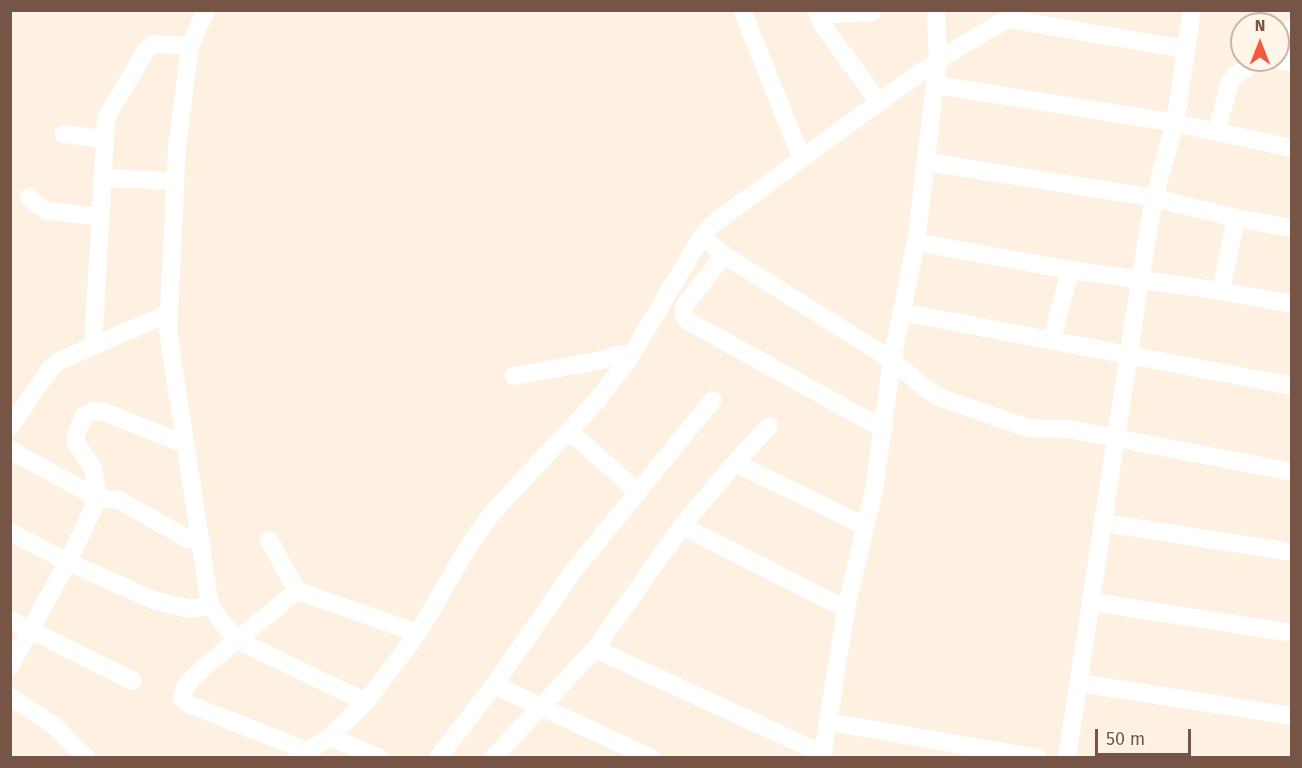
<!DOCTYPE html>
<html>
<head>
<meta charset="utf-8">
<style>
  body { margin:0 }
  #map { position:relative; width:1302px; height:768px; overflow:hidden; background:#fef1e1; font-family:"Fira Sans",sans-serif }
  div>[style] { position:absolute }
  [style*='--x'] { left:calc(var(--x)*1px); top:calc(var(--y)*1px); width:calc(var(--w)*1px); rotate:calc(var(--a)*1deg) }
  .minor>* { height:18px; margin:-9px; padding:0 9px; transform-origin:9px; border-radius:9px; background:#fff }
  span { translate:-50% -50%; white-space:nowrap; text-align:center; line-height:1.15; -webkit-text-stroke:4.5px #fff5e9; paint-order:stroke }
  .frame { position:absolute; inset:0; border:12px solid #775546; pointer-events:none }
  .north { position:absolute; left:1230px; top:12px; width:60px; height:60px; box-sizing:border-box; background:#fff5e9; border:2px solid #c9b5a8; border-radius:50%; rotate:0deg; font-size:16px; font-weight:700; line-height:24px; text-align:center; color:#775546 }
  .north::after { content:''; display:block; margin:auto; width:21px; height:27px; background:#f15b3d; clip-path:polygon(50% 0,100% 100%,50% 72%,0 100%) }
  .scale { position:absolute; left:1095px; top:729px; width:96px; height:27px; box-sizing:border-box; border:3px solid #775546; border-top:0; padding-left:8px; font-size:18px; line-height:21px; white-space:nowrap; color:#775546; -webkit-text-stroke:4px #fff5e9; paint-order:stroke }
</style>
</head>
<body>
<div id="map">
  <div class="minor">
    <div style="--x:206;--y:10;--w:39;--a:114"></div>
    <div style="--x:190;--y:46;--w:103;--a:97.3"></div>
    <div style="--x:177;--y:148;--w:183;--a:92.8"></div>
    <div style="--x:168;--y:331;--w:278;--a:81.3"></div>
    <div style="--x:742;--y:10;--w:158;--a:68.1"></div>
    <div style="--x:817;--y:10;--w:17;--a:69"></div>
    <div style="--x:823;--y:26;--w:94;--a:53.6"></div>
    <div style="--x:818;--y:15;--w:54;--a:-3.2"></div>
    <div style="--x:1008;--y:19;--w:180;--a:9.6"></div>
    <div style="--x:1278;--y:44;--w:21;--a:-47"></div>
    <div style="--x:1275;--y:60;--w:17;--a:10"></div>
    <div style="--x:936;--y:85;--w:242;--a:9"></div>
    <div style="--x:1175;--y:123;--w:120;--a:12.1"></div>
    <div style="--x:1217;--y:130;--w:50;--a:-74.8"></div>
    <div style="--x:1230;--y:82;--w:9;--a:-54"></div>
    <div style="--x:1235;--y:75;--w:30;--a:-30"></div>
    <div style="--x:64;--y:134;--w:40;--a:7.1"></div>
    <div style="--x:927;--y:162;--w:230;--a:9"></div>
    <div style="--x:1154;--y:198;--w:84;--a:13.7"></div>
    <div style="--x:1236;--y:218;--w:57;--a:10.1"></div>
    <div style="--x:102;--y:178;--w:73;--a:2.4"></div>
    <div style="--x:29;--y:197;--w:11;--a:45"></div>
    <div style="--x:37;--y:205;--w:13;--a:29"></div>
    <div style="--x:48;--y:211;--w:53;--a:6.5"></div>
    <div style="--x:702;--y:236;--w:29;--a:41"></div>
    <div style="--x:724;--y:255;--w:198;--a:32"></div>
    <div style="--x:892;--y:360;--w:43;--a:40.3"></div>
    <div style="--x:925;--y:388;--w:19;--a:32"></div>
    <div style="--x:941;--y:398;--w:92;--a:19"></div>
    <div style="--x:1028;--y:428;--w:41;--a:1.4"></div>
    <div style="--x:1069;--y:429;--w:227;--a:10.9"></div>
    <div style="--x:916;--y:242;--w:157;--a:10.3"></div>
    <div style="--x:1070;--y:270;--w:152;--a:7.9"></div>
    <div style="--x:1221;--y:291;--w:72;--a:10.4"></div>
    <div style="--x:724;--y:255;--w:66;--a:127.6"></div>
    <div style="--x:684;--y:307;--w:8;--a:90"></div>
    <div style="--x:684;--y:315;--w:7;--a:56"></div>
    <div style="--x:688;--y:321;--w:224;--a:28.9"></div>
    <div style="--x:1221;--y:291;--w:75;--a:-78.4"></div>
    <div style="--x:901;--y:312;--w:398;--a:10.7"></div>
    <div style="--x:1052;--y:340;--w:72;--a:-75.6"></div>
    <div style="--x:93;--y:346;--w:228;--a:-86.7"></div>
    <div style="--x:106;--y:118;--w:80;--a:-59.3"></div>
    <div style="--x:147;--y:49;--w:9;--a:-36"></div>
    <div style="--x:154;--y:44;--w:36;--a:3"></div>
    <div style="--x:514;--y:376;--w:89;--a:-10.3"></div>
    <div style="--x:602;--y:360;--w:18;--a:-19"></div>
    <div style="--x:619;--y:354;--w:11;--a:15"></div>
    <div style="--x:10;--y:427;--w:70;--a:-55.4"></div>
    <div style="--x:50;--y:369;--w:12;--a:-42"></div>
    <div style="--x:59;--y:361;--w:120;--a:-23.6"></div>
    <div style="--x:569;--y:431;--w:91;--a:41.4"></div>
    <div style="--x:10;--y:450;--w:100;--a:28.6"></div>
    <div style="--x:98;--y:498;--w:21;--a:5"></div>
    <div style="--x:119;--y:500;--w:79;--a:29.5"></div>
    <div style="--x:188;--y:539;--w:14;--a:12"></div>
    <div style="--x:735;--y:463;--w:50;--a:-47.4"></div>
    <div style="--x:1104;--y:523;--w:190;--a:8.8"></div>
    <div style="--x:682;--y:526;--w:184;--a:26.8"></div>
    <div style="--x:10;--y:532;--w:65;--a:27.3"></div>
    <div style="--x:68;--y:562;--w:93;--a:24.1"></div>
    <div style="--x:153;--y:600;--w:36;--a:14"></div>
    <div style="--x:188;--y:609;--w:22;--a:-8"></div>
    <div style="--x:210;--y:606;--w:41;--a:52.9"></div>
    <div style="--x:235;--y:639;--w:145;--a:25.7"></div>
    <div style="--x:269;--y:540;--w:58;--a:61.2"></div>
    <div style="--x:297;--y:591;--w:128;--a:19.1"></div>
    <div style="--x:297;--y:591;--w:120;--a:140.7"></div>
    <div style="--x:204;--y:667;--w:25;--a:135"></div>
    <div style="--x:186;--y:685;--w:14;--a:107"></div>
    <div style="--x:182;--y:698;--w:8;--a:45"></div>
    <div style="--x:188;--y:704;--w:131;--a:21.5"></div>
    <div style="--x:1092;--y:602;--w:202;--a:8.8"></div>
    <div style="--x:10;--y:620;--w:137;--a:26.4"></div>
    <div style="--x:595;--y:649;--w:251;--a:24.7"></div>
    <div style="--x:10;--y:666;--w:119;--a:-60.9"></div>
    <div style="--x:68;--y:562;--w:71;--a:-64.9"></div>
    <div style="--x:98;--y:498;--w:30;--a:-99"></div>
    <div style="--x:93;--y:468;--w:30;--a:-124"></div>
    <div style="--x:76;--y:443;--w:8;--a:-90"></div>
    <div style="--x:76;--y:435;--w:21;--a:-67"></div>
    <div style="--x:84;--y:416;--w:10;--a:-29"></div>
    <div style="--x:93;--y:411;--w:11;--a:5"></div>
    <div style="--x:104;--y:412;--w:86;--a:21.8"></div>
    <div style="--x:1079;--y:683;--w:216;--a:8.8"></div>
    <div style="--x:494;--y:685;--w:173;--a:24.9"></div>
    <div style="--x:10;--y:697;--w:54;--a:32.8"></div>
    <div style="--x:55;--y:726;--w:45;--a:45.9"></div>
    <div style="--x:829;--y:722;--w:212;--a:9.8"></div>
    <div style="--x:330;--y:737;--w:54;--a:22.8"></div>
    <div style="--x:297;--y:758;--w:39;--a:-32"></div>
    <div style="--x:330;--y:737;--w:50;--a:-44.2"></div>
    <div style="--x:366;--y:702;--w:86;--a:-53"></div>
    <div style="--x:418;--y:633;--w:99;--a:-59.8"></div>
    <div style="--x:468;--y:547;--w:42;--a:-54.8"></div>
    <div style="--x:492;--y:513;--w:149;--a:-46.9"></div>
    <div style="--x:594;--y:404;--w:59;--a:-52.5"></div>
    <div style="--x:630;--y:357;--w:141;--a:-59.2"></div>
    <div style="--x:702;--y:236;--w:16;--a:-47"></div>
    <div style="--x:713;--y:224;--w:206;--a:-36.3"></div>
    <div style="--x:879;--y:102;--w:72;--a:-35.4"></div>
    <div style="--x:938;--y:60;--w:98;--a:-30.8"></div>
    <div style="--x:438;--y:758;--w:92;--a:-52.5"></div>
    <div style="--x:494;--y:685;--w:141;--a:-55.1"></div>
    <div style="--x:575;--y:569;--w:218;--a:-50.8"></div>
    <div style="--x:493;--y:758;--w:149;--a:-46.9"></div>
    <div style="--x:595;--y:649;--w:151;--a:-54.7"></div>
    <div style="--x:682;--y:526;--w:82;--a:-49.9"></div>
    <div style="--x:735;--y:463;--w:144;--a:25.9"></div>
    <div style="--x:822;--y:758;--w:151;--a:-80.8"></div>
    <div style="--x:846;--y:609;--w:122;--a:-76.8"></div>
    <div style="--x:874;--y:490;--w:131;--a:-82.1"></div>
    <div style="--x:892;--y:360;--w:120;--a:-78.5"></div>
    <div style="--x:916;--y:242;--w:183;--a:-83.1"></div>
    <div style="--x:938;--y:60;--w:50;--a:-92.3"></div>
    <div style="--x:1067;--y:758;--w:484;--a:-81.3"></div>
    <div style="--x:1140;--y:280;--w:83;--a:-80.3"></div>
    <div style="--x:1154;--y:198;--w:78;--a:-74.4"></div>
    <div style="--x:1175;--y:123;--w:114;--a:-81.4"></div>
  </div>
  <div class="frame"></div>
  <div class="north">N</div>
  <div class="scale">50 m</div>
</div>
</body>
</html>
